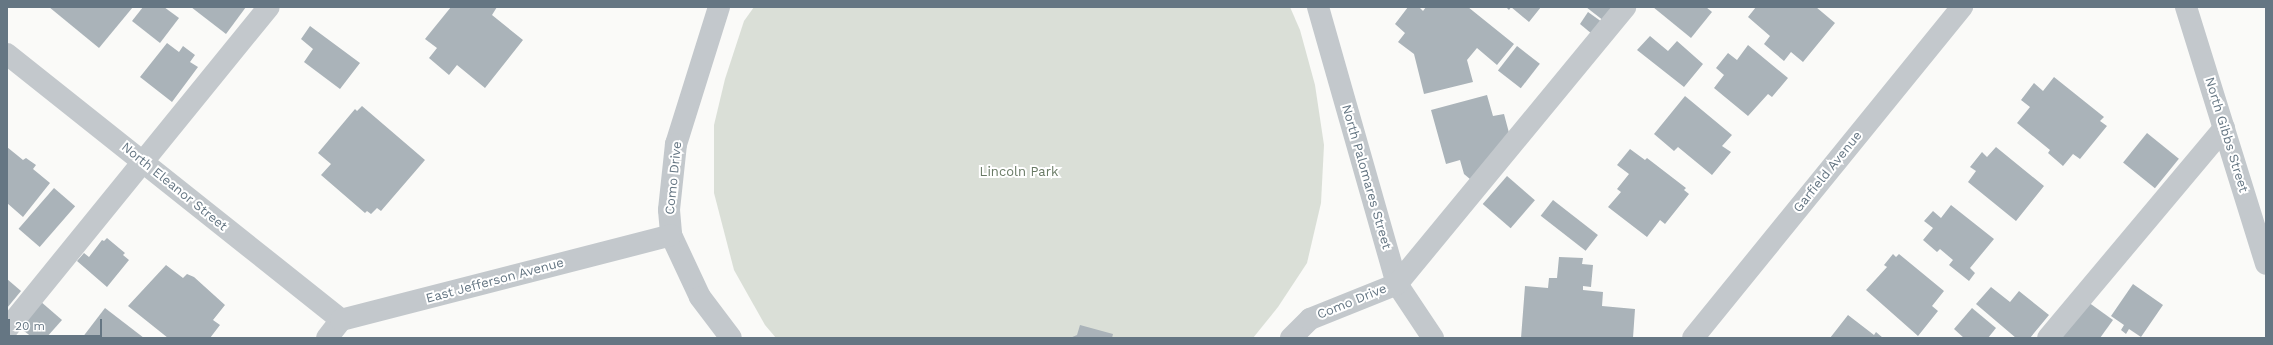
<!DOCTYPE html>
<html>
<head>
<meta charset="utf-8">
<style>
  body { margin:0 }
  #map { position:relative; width:2273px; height:345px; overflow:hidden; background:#fafaf8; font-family:"Work Sans",sans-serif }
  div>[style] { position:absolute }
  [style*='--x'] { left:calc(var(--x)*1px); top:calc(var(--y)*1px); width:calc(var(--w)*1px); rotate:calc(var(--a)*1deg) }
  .green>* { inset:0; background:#dadfd7 }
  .building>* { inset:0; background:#aab3b9; transform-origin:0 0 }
  .minor>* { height:22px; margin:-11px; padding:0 11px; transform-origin:11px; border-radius:11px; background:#c3c8cc }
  span { translate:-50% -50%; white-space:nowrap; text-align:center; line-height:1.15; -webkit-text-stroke:4px #fff; paint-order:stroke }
  .street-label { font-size:13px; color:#657683 }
  .park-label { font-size:13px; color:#687a64 }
  .frame { position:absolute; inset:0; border:8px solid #657683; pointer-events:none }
  .scale { position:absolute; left:8px; top:319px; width:94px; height:18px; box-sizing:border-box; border:2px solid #657683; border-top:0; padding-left:5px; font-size:12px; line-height:14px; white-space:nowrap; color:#657683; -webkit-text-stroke:3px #fff; paint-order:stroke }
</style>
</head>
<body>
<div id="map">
  <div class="green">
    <div style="clip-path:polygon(754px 7px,1290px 7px,1300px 30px,1315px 85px,1324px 145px,1321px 203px,1307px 263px,1278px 307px,1253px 338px,776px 338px,765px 325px,734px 270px,714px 193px,714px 125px,725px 79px,744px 21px)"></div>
  </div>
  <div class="building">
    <div style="clip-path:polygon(49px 7px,133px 7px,99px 48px)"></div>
    <div style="clip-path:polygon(143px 7px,164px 7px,179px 18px,160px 43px,132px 21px)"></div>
    <div style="clip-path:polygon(191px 7px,246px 7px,226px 34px)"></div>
    <div style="clip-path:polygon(451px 7px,497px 7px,492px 15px,523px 40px,485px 88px,457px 65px,449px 75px,429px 58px,437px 48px,425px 39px)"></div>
    <div style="clip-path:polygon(1408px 7px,1419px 7px,1423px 11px,1426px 7px,1468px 7px,1514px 44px,1497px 65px,1477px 48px,1467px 60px,1473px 82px,1424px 94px,1414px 54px,1398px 42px,1405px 33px,1395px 24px)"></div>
    <div style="clip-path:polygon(1506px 7px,1541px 7px,1529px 22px,1511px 7px,1509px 10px)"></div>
    <div style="clip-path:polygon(1586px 7px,1615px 7px,1604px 21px)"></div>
    <div style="clip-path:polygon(1653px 7px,1706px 7px,1712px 12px,1691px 38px)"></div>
    <div style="clip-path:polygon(1756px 7px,1816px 7px,1835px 23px,1803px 62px,1791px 52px,1784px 61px,1764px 44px,1770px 36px,1748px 17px)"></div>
    <div style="clip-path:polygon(1588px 12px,1602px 22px,1592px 34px,1580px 24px)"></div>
    <div style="clip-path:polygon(310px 26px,360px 63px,340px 89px,304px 62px,313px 49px,301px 39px)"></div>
    <div style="clip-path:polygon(1650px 36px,1668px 51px,1677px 41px,1703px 64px,1684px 87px,1637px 50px)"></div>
    <div style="clip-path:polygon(167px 43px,179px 52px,183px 46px,195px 55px,190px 62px,198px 67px,172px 102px,140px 77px)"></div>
    <div style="clip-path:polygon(1748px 45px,1788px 78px,1772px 97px,1768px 94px,1748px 116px,1714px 88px,1724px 75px,1716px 68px,1728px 53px,1737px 60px)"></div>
    <div style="left:1517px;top:46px;width:29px;height:31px;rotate:38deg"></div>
    <div style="clip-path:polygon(2054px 77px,2104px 117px,2100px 121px,2107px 126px,2080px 159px,2073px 154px,2063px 166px,2048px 153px,2050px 150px,2017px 123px,2030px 107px,2021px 100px,2034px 83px,2043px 91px)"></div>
    <div style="clip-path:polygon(1487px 95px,1493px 116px,1504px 114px,1512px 144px,1477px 185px,1464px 174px,1460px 160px,1446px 164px,1431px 110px)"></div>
    <div style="clip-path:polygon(1685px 96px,1732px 135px,1722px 146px,1731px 152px,1712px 175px,1678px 147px,1674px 151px,1654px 134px)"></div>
    <div style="clip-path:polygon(362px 106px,425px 160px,381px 211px,377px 208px,371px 214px,367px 211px,365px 213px,321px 175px,331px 164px,318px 153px,355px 109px,357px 111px)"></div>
    <div style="left:2147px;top:133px;width:41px;height:38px;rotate:39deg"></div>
    <div style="clip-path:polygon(7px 147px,23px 160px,26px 158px,36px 165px,33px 169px,50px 183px,23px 217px,7px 203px)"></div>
    <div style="clip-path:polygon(1996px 147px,2044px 186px,2016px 221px,1968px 182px,1976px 171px,1970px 167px,1982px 152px,1987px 157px)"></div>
    <div style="clip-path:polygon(1630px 149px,1645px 160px,1647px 158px,1686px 188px,1684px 190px,1689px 194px,1665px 224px,1660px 220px,1647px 237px,1608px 207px,1621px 192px,1617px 189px,1629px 174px,1617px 165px)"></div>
    <div style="left:1507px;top:176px;width:37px;height:37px;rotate:41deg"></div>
    <div style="left:54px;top:188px;width:28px;height:54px;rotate:41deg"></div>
    <div style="left:1553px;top:200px;width:57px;height:20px;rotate:38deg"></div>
    <div style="clip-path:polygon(1951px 205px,1994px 239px,1970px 268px,1975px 273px,1969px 281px,1949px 265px,1953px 260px,1940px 249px,1937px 252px,1923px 240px,1933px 228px,1924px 221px,1933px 211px,1941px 218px)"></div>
    <div style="clip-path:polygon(107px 238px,125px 253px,123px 255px,129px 260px,107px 287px,77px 261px,84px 253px,89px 257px,102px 240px,104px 241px)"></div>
    <div style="clip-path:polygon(1893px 254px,1896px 257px,1899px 254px,1944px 291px,1932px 306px,1938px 311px,1918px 336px,1866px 290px,1887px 267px,1884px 265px)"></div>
    <div style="clip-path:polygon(1559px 257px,1583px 258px,1582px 264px,1593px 265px,1591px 287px,1583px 286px,1583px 290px,1603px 292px,1602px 306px,1635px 309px,1633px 338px,1521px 338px,1525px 286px,1548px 288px,1549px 278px,1557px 278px)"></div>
    <div style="clip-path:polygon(166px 265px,183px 278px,187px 274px,194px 277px,225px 305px,213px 320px,220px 325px,210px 338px,168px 338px,128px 306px)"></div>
    <div style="clip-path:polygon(7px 279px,21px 291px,7px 308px)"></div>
    <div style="clip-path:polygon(2133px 284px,2163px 305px,2141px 337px,2129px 329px,2126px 334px,2121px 330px,2124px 325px,2111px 316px)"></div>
    <div style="clip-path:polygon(1991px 287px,2010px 302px,2019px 291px,2049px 315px,2030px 338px,2016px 338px,1976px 304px)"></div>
    <div style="clip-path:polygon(40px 301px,62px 320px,46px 338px,33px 338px,19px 327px)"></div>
    <div style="clip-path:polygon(2088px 302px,2113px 320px,2100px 338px,2061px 338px)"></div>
    <div style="clip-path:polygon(105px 308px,144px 338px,82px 338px)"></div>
    <div style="clip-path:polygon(1972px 308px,1996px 328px,1988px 338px,1964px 338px,1954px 329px)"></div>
    <div style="clip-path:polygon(1848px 315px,1874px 335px,1876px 332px,1883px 338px,1830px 338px)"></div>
    <div style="clip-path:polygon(1080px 325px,1113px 334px,1112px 338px,1070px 338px,1077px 335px)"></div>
  </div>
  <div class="minor">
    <div style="--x:719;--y:7;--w:144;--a:107.4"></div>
    <div style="--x:676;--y:144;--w:66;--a:96.1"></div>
    <div style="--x:669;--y:210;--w:25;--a:85"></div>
    <div style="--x:671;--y:235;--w:68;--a:64.9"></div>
    <div style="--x:700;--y:297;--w:51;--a:52.9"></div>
    <div style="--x:1318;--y:7;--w:288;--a:74.1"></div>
    <div style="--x:1397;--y:284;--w:65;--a:56.3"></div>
    <div style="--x:2186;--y:7;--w:269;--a:72.7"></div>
    <div style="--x:7;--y:54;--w:427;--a:38.5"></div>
    <div style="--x:7;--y:329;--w:415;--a:-50.9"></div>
    <div style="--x:327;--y:338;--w:23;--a:-52"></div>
    <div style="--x:341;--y:320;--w:341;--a:-14.4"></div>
    <div style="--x:1291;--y:338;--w:27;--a:-45"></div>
    <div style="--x:1310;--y:319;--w:94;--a:-21.9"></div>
    <div style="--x:1397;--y:284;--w:359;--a:-50.5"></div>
    <div style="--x:1693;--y:338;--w:427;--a:-50.9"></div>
    <div style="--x:2048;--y:338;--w:274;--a:-50"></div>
  </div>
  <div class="street-label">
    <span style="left:2226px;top:135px;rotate:73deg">North Gibbs Street</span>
    <span style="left:1828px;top:172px;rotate:-51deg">Garfield Avenue</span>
    <span style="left:1366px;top:177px;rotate:74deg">North Palomares Street</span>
    <span style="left:674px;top:178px;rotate:-84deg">Como Drive</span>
    <span style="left:174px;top:187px;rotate:39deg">North Eleanor Street</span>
    <span style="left:495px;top:281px;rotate:-15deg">East Jefferson Avenue</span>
    <span style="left:1352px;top:302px;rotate:-22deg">Como Drive</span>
  </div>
  <div class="park-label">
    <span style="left:1019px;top:172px">Lincoln Park</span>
  </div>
  <div class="frame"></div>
  <div class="scale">20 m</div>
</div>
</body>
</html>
